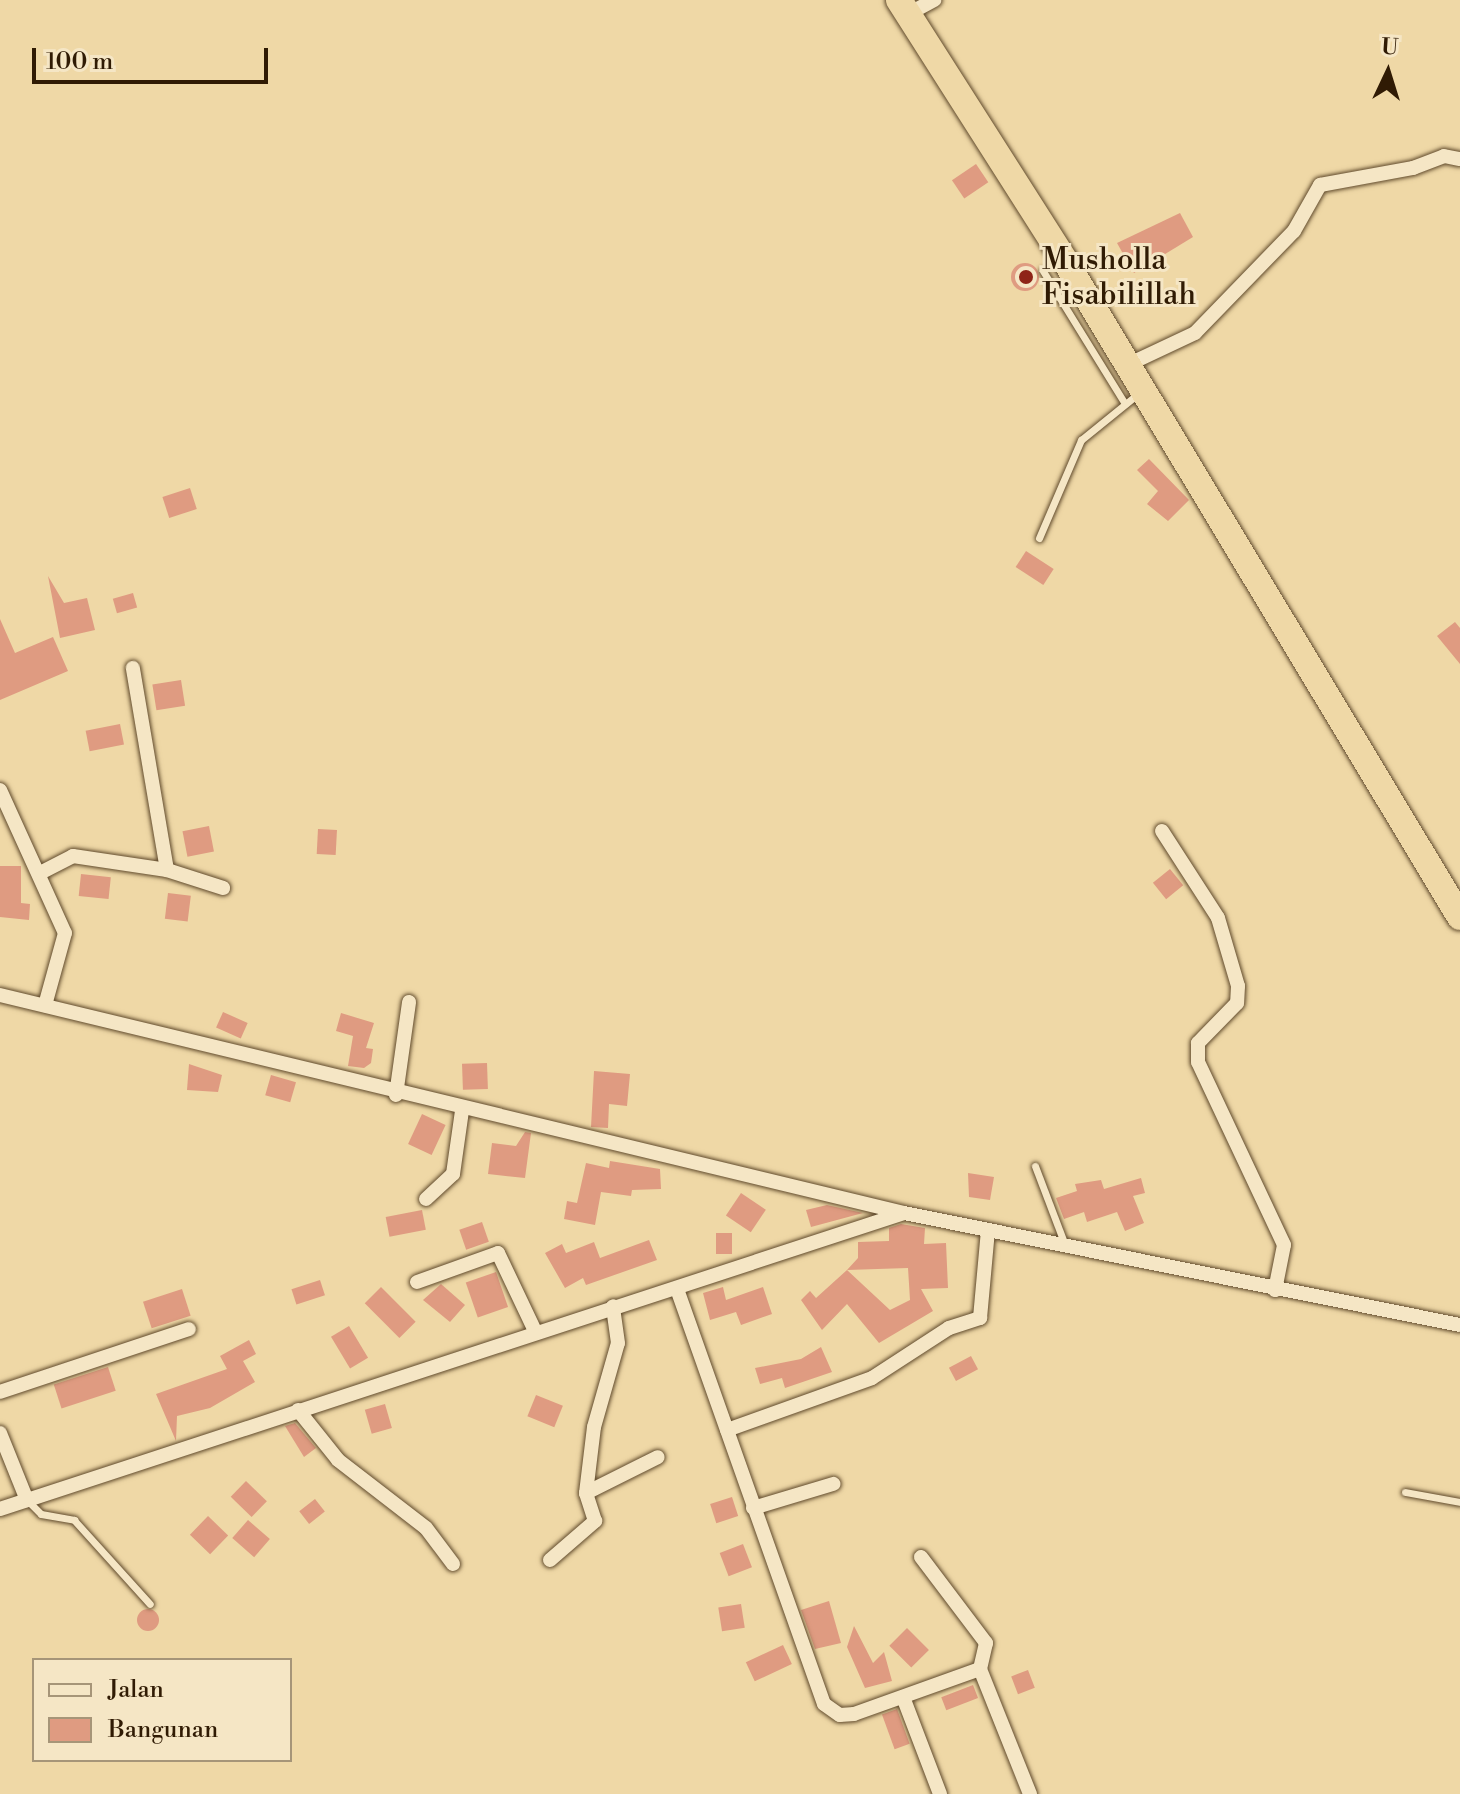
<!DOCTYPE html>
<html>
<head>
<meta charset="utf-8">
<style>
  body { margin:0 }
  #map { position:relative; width:1460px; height:1794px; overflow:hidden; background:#efd8a6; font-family:"Libre Bodoni",serif }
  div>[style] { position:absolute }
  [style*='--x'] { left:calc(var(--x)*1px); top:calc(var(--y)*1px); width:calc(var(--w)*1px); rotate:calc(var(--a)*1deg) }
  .building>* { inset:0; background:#df9b81; transform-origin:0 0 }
  .round { border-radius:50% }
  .roads { filter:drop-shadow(0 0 2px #604a2c) drop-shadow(0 0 2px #604a2c) }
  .lane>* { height:7px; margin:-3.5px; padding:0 3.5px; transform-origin:3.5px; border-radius:3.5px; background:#f5e6c5 }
  .street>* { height:14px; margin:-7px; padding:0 7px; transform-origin:7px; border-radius:7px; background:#f5e6c5 }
  .highway>* { height:26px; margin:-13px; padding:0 13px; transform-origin:13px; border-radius:13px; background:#efd8a6 }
  .dots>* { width:22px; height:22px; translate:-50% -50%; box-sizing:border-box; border:4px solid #f5e6c5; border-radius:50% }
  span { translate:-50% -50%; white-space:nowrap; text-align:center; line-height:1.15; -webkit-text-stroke:6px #f5e6c5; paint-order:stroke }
  .poi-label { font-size:30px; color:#301b04 }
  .left { translate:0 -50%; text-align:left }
  .legend { position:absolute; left:32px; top:1658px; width:260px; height:104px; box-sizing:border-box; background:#f5e6c5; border:2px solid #a69578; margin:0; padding:10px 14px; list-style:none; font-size:24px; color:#301b04 }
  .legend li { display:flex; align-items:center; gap:16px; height:40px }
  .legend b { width:40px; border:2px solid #a69578 }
  .north { position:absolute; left:1348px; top:32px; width:80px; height:80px; -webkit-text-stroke:6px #f5e6c5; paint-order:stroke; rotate:4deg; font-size:22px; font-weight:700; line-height:32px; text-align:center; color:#301b04 }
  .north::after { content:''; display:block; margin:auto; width:28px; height:36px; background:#301b04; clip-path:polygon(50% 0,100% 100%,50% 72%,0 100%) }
  .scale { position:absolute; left:32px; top:48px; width:236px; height:36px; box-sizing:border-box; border:4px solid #301b04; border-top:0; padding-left:10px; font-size:24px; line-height:28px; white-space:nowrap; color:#301b04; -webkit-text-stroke:6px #f5e6c5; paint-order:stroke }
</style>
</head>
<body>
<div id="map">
  <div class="building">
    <div style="left:976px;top:164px;width:22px;height:29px;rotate:56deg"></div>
    <div style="clip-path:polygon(1180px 213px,1193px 237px,1134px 273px,1117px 243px)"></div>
    <div class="round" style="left:1011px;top:263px;width:28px;height:28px"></div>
    <div style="clip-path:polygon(1149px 459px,1189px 500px,1168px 521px,1147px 504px,1158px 491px,1137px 470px)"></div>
    <div style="left:190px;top:488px;width:22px;height:29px;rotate:72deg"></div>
    <div style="left:1026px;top:551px;width:33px;height:19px;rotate:33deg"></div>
    <div style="clip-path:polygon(48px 576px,64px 603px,87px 598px,95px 630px,60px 638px)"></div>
    <div style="left:133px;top:593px;width:15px;height:21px;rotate:74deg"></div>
    <div style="clip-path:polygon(0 619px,15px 653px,53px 637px,68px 671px,0 700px)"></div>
    <div style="clip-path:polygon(1455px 622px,1460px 628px,1460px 664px,1437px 636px)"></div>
    <div style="left:181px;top:680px;width:26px;height:29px;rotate:81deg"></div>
    <div style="left:120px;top:724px;width:21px;height:35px;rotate:79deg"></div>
    <div style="left:209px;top:826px;width:26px;height:27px;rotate:79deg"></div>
    <div style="left:318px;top:829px;width:19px;height:25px;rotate:3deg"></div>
    <div style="clip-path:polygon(0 866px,21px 866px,21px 903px,30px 904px,29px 920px,0 917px)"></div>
    <div style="left:1170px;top:869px;width:21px;height:22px;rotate:51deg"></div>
    <div style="left:81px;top:874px;width:30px;height:22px;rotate:6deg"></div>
    <div style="left:168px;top:893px;width:23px;height:26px;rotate:7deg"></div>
    <div style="left:223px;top:1012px;width:27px;height:17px;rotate:24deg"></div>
    <div style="clip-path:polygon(341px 1013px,374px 1023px,366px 1048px,373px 1049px,371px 1063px,364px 1068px,348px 1066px,353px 1036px,336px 1031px)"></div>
    <div style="left:487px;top:1063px;width:26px;height:25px;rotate:88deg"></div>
    <div style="clip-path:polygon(189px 1064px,222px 1075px,218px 1092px,187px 1090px)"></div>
    <div style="clip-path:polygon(594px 1071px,630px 1074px,627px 1106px,609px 1104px,608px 1128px,591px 1127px)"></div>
    <div style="left:271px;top:1075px;width:26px;height:21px;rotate:16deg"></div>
    <div style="left:422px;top:1114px;width:26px;height:33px;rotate:25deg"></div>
    <div style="clip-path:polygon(525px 1132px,531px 1133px,525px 1178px,488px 1174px,492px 1143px,516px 1146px)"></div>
    <div style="clip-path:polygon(610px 1161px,660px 1169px,661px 1189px,632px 1190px,631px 1196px,601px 1192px,595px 1225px,564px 1219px,567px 1201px,577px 1203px,586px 1163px,609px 1168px)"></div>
    <div style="clip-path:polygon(968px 1173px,994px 1177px,990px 1200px,969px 1197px)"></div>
    <div style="clip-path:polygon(1141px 1178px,1145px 1193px,1133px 1196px,1144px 1223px,1125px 1231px,1117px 1212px,1087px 1222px,1084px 1212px,1064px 1219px,1056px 1198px,1077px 1191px,1075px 1184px,1101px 1180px,1104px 1189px)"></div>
    <div style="left:741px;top:1193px;width:30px;height:27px;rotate:34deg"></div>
    <div style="clip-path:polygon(827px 1205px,863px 1213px,811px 1227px,806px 1210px)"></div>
    <div style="left:422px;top:1210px;width:20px;height:37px;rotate:79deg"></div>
    <div style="left:482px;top:1222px;width:21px;height:24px;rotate:71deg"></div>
    <div style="clip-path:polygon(901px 1224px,925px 1228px,924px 1244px,946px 1243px,948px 1288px,921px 1289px,933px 1311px,879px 1343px,847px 1304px,822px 1330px,801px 1300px,810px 1291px,816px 1298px,847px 1270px,890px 1310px,910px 1300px,908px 1268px,847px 1270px,858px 1258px,858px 1242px,889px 1241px,889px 1228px)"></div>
    <div style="left:716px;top:1233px;width:16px;height:21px"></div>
    <div style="clip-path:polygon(649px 1240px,657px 1260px,586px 1285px,583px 1278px,565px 1288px,545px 1253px,562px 1244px,566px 1253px,594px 1242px,600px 1258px)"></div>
    <div style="left:496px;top:1272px;width:37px;height:32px;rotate:71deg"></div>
    <div style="left:320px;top:1280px;width:16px;height:30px;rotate:72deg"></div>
    <div style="clip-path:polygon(441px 1284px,465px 1305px,450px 1322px,423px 1300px)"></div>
    <div style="left:381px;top:1287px;width:49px;height:23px;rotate:45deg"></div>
    <div style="clip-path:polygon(723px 1287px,726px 1300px,763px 1287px,772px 1314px,741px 1325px,736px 1312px,710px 1320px,703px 1293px)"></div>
    <div style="left:182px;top:1289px;width:28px;height:41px;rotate:72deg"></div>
    <div style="left:349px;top:1326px;width:37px;height:21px;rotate:59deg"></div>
    <div style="clip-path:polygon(249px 1340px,256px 1354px,243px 1361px,255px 1382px,210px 1408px,177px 1416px,176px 1441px,156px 1394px,227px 1369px,220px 1356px)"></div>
    <div style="clip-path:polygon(821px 1347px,832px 1372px,785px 1388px,782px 1378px,760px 1384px,755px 1368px,801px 1359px)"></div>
    <div style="left:971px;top:1356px;width:15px;height:25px;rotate:62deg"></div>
    <div style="left:108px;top:1367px;width:25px;height:57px;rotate:72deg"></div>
    <div style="left:536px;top:1395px;width:29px;height:23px;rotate:22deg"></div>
    <div style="left:385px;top:1404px;width:25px;height:21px;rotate:74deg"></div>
    <div style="clip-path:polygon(295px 1423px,316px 1448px,304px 1457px,285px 1426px)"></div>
    <div style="left:246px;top:1481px;width:29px;height:22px;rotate:44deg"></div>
    <div style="left:732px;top:1497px;width:20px;height:23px;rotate:72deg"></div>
    <div style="left:315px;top:1499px;width:16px;height:20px;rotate:52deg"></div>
    <div style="left:208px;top:1516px;width:28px;height:26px;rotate:44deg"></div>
    <div style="left:248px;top:1520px;width:29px;height:24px;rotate:41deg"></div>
    <div style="left:743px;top:1544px;width:25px;height:25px;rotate:69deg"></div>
    <div style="clip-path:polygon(829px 1601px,841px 1643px,815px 1649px,801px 1610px)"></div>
    <div style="left:741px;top:1604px;width:24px;height:23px;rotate:81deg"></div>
    <div class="round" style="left:137px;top:1609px;width:22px;height:22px"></div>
    <div style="clip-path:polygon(854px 1626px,873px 1663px,884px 1652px,892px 1681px,865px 1688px,847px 1647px)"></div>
    <div style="left:907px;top:1628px;width:31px;height:25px;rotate:45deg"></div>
    <div style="left:783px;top:1645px;width:21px;height:41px;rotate:65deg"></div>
    <div style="left:1028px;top:1670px;width:19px;height:18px;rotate:69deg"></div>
    <div style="left:973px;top:1685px;width:14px;height:34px;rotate:69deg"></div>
    <div style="left:897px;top:1709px;width:37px;height:16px;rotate:70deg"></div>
  </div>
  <div class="roads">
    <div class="lane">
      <div style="--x:1043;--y:271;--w:156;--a:58.3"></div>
      <div style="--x:1039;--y:538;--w:107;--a:-66.8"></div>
      <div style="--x:1081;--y:440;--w:75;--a:-39"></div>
      <div style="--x:1035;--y:1166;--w:85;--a:69.2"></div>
      <div style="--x:1405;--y:1492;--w:56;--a:10.3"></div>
      <div style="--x:28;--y:1501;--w:18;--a:45"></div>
      <div style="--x:41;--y:1514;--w:34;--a:10"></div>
      <div style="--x:74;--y:1520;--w:113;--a:47.9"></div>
    </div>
    <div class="street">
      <div style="--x:908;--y:14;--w:30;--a:-28"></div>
      <div style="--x:1125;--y:366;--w:77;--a:-25.2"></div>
      <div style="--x:1195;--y:333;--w:142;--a:-45.9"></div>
      <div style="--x:1294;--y:231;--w:53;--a:-60.5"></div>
      <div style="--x:1320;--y:185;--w:95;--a:-10.4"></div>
      <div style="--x:1413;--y:168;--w:33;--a:-21"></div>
      <div style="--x:1444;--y:156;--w:16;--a:11"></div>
      <div style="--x:0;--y:790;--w:157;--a:65.6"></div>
      <div style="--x:65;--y:933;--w:75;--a:105.5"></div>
      <div style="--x:1162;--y:831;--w:103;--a:57.2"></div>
      <div style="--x:1218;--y:918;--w:71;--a:73.6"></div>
      <div style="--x:1238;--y:986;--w:17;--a:93"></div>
      <div style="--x:1237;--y:1003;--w:56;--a:134.3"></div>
      <div style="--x:1198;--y:1043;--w:19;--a:90"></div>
      <div style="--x:1198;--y:1062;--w:202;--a:64.8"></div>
      <div style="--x:1284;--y:1245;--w:46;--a:101.3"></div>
      <div style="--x:167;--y:870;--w:59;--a:17.8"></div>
      <div style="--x:42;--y:872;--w:35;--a:-27"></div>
      <div style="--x:73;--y:856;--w:95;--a:8.5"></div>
      <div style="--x:167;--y:870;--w:205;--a:-99.6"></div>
      <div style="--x:0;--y:995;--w:930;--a:13.56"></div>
      <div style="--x:904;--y:1213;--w:567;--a:11.39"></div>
      <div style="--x:396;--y:1095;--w:94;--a:-82"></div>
      <div style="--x:426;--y:1199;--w:37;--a:-43"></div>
      <div style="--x:453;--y:1174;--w:64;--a:-81.9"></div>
      <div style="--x:417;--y:1282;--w:86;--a:-19.7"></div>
      <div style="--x:498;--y:1253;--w:86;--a:64.6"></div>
      <div style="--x:677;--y:1289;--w:440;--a:70.5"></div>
      <div style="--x:824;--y:1704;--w:19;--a:35"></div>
      <div style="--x:840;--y:1715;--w:14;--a:-4"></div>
      <div style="--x:854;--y:1714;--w:134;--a:-19.7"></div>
      <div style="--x:980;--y:1669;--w:135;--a:68.2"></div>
      <div style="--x:0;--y:1392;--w:199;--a:-18.4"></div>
      <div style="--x:298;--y:1410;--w:64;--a:51.3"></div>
      <div style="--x:338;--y:1460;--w:111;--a:37.7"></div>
      <div style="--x:426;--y:1528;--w:45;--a:53.1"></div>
      <div style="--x:727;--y:1430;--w:154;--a:-19.7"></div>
      <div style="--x:872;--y:1378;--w:92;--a:-33"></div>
      <div style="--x:949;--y:1328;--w:33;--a:-18"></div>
      <div style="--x:980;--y:1318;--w:88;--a:-84.8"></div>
      <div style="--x:0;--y:1433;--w:72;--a:68.1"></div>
      <div style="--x:586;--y:1493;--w:80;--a:-26.6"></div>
      <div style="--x:753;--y:1508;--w:84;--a:-16.7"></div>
      <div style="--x:0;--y:1509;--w:951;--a:-18.13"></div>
      <div style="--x:921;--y:1557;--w:108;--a:52.9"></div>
      <div style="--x:986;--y:1643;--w:27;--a:103"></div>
      <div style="--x:550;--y:1560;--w:60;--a:-40.9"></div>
      <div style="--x:595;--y:1521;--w:29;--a:-108"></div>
      <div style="--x:586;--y:1493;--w:66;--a:-83.1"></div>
      <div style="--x:594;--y:1427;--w:87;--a:-74.1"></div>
      <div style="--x:618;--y:1343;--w:37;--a:-98"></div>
      <div style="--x:903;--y:1697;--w:104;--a:69.1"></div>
    </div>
    <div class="highway">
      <div style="--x:899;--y:0;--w:313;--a:57.5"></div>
      <div style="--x:1067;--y:264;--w:762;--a:58.96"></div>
    </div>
  </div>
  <div class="dots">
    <div style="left:1026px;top:277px;background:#8f2418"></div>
  </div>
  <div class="poi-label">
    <span class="left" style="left:1042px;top:277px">Musholla<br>Fisabilillah</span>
  </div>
  <ul class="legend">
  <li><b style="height:10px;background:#f5e6c5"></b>Jalan</li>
  <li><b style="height:22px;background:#df9b81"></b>Bangunan</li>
  </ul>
  <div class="north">U</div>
  <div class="scale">100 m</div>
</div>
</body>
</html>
